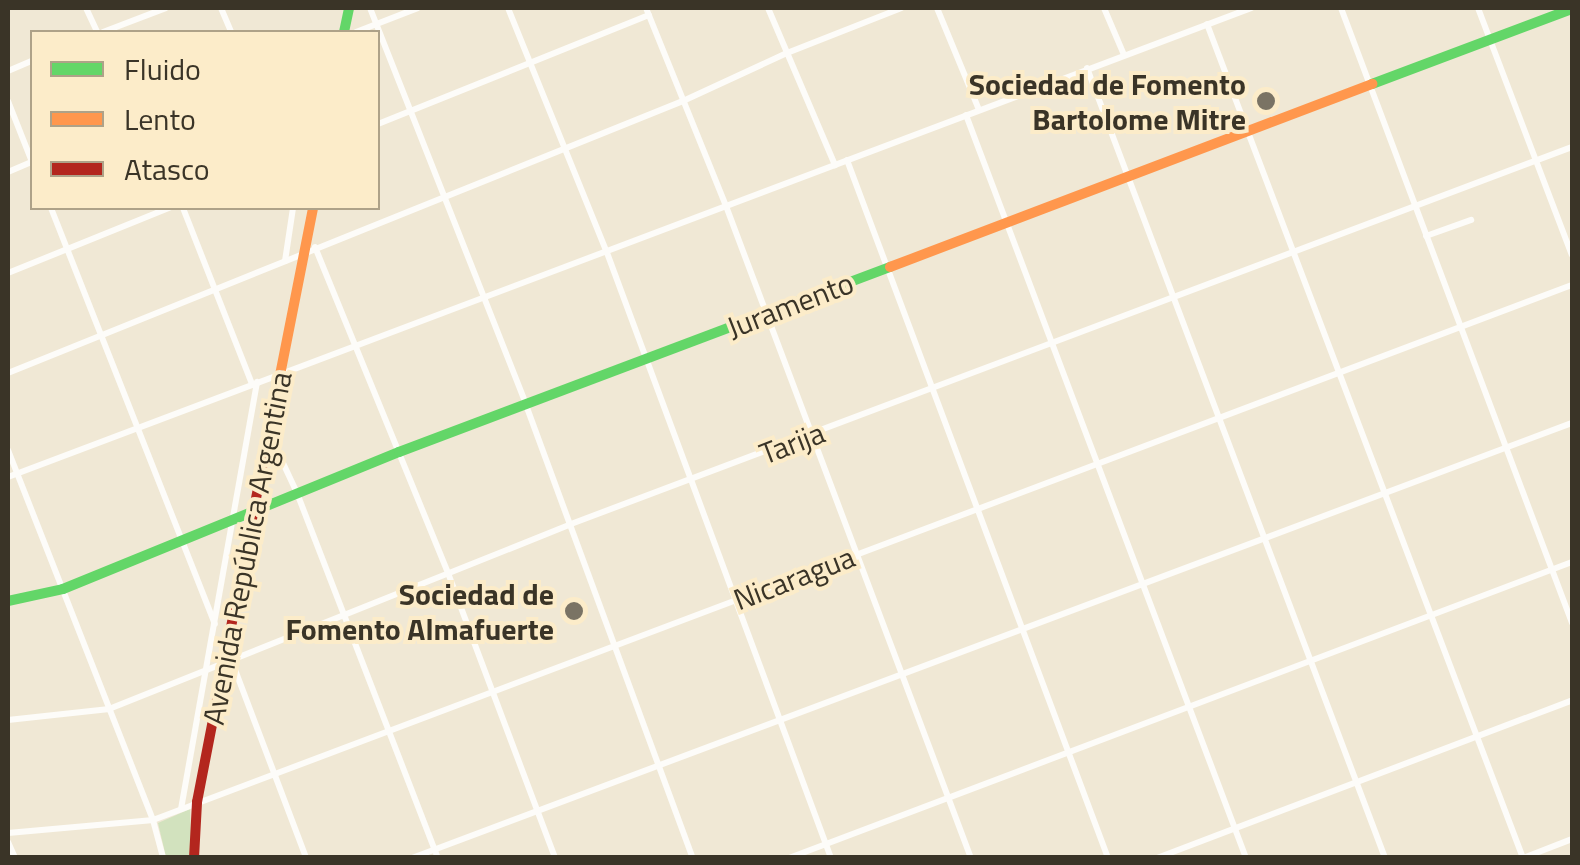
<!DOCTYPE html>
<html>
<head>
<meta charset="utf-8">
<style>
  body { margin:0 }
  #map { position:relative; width:1580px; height:865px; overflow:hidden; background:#f0e8d5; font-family:"Titillium Web",sans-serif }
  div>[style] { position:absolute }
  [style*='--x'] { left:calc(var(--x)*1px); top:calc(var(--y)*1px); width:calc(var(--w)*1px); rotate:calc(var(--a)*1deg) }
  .green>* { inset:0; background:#d2e2be }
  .street>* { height:6px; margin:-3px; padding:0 3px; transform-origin:3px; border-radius:3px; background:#fdfcf9 }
  .fast>* { height:10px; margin:-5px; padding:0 5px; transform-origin:5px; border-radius:5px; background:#63d668 }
  .slow>* { height:10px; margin:-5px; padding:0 5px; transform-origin:5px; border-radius:5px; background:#ff974d }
  .jam>* { height:10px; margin:-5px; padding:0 5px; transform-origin:5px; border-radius:5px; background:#b3261e }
  .dots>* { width:28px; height:28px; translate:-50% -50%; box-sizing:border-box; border:5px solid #fcecc9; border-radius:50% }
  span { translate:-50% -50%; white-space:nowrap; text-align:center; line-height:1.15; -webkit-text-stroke:8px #fcecc9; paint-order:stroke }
  .poi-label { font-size:30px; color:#3a3427; font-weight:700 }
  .right { translate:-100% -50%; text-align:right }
  .street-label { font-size:30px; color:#3a3427 }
  .frame { position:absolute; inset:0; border:10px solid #3a3427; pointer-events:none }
  .legend { position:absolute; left:30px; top:30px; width:350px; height:180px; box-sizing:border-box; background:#fcecc9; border:2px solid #aea288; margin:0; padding:12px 18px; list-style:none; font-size:30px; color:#3a3427 }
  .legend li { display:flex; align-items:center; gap:20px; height:50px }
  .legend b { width:50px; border:2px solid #aea288 }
</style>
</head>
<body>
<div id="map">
  <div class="green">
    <div style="clip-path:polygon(190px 809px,192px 857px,166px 857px,158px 823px)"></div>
  </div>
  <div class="street">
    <div style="--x:86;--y:8;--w:26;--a:65"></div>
    <div style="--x:221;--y:8;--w:26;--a:67"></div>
    <div style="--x:370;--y:8;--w:427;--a:68.5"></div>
    <div style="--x:526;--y:405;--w:483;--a:69.8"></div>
    <div style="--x:508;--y:8;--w:261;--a:68"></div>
    <div style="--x:606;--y:250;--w:648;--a:69.69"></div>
    <div style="--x:646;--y:8;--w:214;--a:68"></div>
    <div style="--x:726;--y:206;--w:697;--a:69.41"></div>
    <div style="--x:768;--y:8;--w:171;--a:66.9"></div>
    <div style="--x:937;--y:8;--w:110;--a:67.6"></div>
    <div style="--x:1104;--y:8;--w:51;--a:66.9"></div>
    <div style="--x:1341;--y:8;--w:657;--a:69.41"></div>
    <div style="--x:1478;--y:8;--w:264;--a:69.2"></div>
    <div style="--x:1207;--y:24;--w:892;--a:69.25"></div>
    <div style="--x:103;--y:32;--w:67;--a:-20.9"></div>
    <div style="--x:356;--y:32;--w:66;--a:-21.2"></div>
    <div style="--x:1087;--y:68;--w:844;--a:69.33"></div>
    <div style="--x:8;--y:71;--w:26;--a:-23"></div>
    <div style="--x:8;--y:101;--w:66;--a:68.5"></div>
    <div style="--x:966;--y:115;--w:794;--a:69.35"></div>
    <div style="--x:378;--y:124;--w:292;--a:-21.9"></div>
    <div style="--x:847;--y:160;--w:745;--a:69.5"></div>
    <div style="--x:8;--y:172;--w:26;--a:-23"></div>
    <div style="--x:51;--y:208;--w:447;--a:68.5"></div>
    <div style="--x:183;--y:208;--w:189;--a:68.6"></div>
    <div style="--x:1426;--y:236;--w:48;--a:-19.6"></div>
    <div style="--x:315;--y:247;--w:352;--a:67.8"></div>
    <div style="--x:448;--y:573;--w:304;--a:69.4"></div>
    <div style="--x:285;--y:261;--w:54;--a:-81.4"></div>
    <div style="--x:8;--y:273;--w:174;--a:-22"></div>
    <div style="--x:8;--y:373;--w:728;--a:-21.95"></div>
    <div style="--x:683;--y:101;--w:115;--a:-24.8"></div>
    <div style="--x:787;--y:53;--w:123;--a:-21.5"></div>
    <div style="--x:269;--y:433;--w:66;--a:65"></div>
    <div style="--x:297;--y:493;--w:391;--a:68.9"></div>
    <div style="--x:8;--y:450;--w:397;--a:68.6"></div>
    <div style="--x:153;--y:820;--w:39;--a:75"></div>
    <div style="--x:8;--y:477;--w:1329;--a:-20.67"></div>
    <div style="--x:231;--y:659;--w:213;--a:69.3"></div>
    <div style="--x:8;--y:720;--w:102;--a:-6.2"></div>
    <div style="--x:109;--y:709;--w:498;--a:-21.8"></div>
    <div style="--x:571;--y:524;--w:1070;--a:-20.64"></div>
    <div style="--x:181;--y:809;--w:434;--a:-79.9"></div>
    <div style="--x:8;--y:833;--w:146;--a:-5.1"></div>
    <div style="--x:153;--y:820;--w:1517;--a:-20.66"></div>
    <div style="--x:8;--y:842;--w:17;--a:66"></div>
    <div style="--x:412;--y:858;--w:1239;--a:-20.56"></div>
    <div style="--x:789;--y:858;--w:837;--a:-20.71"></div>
    <div style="--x:1157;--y:858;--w:444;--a:-20.8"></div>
    <div style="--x:1523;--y:858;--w:53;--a:-21.2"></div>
  </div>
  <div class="fast">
    <div style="--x:344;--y:32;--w:25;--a:-78"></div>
    <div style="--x:1372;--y:84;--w:214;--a:-20.6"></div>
    <div style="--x:8;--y:601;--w:56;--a:-12.3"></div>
    <div style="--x:63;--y:589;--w:363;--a:-22.2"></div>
    <div style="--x:399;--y:452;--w:525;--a:-20.65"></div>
  </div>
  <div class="slow">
    <div style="--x:890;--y:267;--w:516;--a:-20.79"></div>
    <div style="--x:280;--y:375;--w:170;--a:-78.8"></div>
  </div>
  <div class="jam">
    <div style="--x:194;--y:858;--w:56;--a:-86.9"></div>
    <div style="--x:197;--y:802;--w:435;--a:-79"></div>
  </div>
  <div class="dots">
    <div style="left:1266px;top:101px;background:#7a7364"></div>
    <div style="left:574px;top:611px;background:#7a7364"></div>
  </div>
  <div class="poi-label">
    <span class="right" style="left:1246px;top:101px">Sociedad de Fomento<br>Bartolome Mitre</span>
    <span class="right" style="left:554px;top:611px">Sociedad de<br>Fomento Almafuerte</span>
  </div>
  <div class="street-label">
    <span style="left:790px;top:305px;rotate:-21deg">Juramento</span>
    <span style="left:792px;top:443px;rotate:-21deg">Tarija</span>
    <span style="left:247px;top:548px;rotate:-79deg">Avenida República Argentina</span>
    <span style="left:794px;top:578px;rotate:-21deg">Nicaragua</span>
  </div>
  <div class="frame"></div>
  <ul class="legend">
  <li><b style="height:12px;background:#63d668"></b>Fluido</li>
  <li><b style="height:12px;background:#ff974d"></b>Lento</li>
  <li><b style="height:12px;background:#b3261e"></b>Atasco</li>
  </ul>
</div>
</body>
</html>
